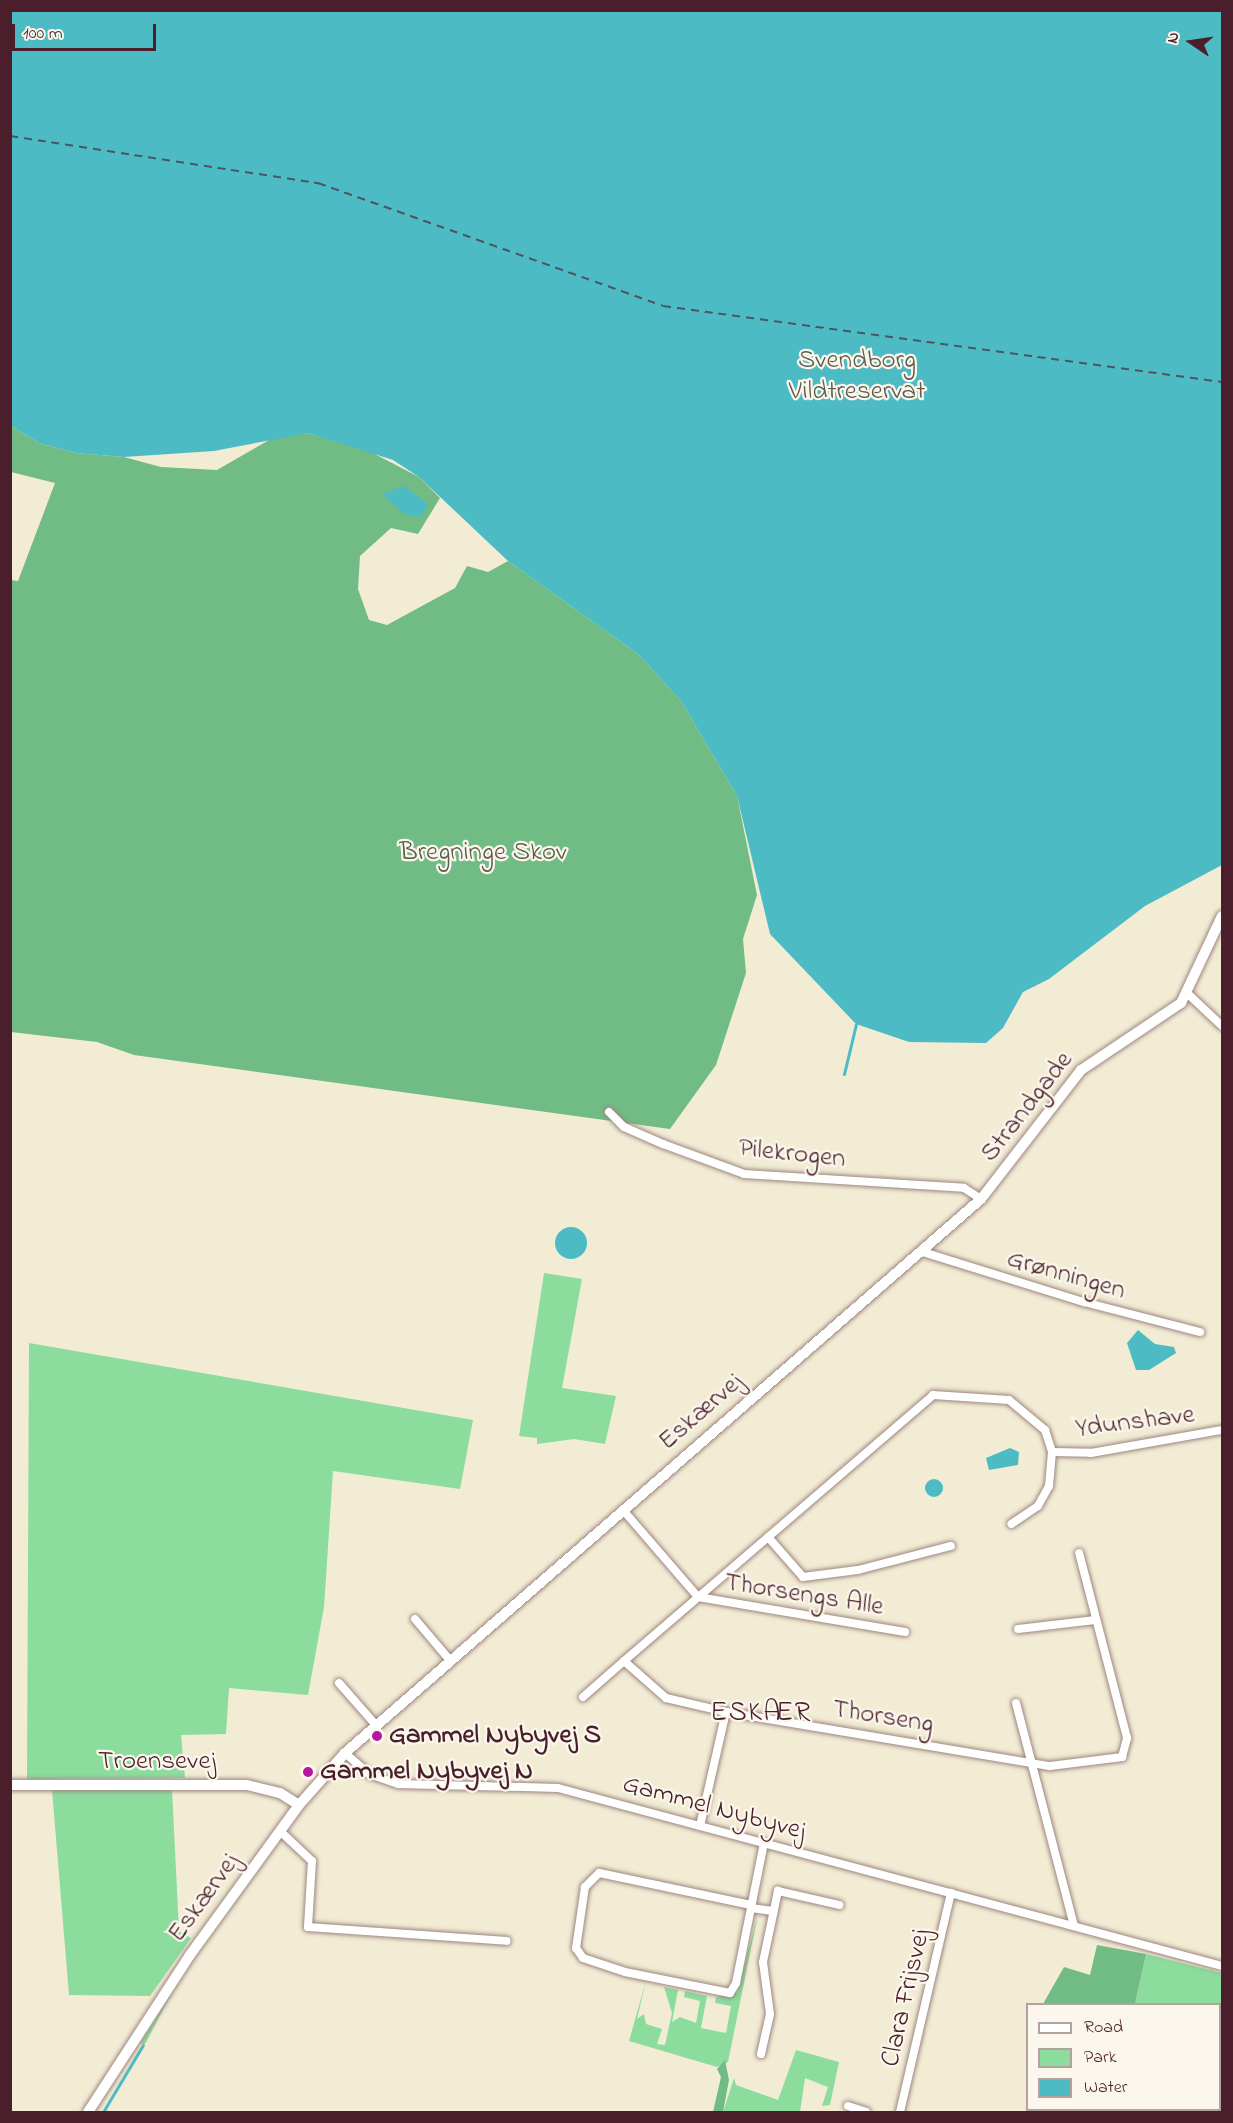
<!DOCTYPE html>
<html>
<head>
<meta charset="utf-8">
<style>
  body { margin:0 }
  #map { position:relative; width:1233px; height:2123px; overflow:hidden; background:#f2ecd5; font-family:"Indie Flower",sans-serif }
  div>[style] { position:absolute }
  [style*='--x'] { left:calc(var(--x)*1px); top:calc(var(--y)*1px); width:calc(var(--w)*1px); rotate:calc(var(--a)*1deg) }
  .green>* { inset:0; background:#8bdc9d }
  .forest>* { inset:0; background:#70bc84 }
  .water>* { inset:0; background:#4dbbc3 }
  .round { border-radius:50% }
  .stream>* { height:3px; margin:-1.5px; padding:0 1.5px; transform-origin:1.5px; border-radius:1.5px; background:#4dbbc3 }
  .ferry>* { height:1.5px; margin-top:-0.75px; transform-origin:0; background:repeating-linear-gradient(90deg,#4b5660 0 8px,transparent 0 14px) }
  .roads { filter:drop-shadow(0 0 2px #9e8680) drop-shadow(0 0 2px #9e8680) }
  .street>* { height:8px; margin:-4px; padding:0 4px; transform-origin:4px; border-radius:4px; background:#fff }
  .secondary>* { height:10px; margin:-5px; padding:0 5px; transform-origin:5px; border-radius:5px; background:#fff }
  .dots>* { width:16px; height:16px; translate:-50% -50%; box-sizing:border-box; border:3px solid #fbf7ec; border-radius:50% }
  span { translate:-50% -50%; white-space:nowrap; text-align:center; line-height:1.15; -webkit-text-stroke:4.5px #fbf7ec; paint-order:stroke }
  .park-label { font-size:27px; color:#5e584d }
  .street-label { font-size:27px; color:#4a1f2b }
  .poi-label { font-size:27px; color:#4a1f2b; font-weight:700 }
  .left { translate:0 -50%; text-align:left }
  .neighbourhood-label { font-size:28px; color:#4a1f2b; letter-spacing:1.5px }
  .frame { position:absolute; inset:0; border:12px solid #4a1f2b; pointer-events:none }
  .legend { position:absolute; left:1026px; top:2003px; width:195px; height:108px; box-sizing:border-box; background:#fbf7ec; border:2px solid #b4a19f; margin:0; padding:8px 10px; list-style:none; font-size:18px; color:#4a1f2b }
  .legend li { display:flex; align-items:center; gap:12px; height:30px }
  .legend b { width:30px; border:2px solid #b4a19f }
  .north { position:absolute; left:1161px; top:12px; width:60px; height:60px; -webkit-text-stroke:4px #fbf7ec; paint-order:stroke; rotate:283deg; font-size:16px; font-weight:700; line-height:24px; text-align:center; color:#4a1f2b }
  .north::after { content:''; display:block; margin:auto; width:21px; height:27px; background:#4a1f2b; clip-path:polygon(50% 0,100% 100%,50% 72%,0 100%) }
  .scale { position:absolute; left:12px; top:24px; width:144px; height:27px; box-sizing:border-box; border:3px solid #4a1f2b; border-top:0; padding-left:8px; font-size:18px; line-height:21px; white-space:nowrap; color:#4a1f2b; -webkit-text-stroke:4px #fbf7ec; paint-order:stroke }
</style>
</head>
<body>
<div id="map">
  <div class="green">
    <div style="clip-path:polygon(544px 1273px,582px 1279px,562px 1388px,616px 1396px,605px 1444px,574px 1439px,537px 1444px,537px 1438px,519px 1436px)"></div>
    <div style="clip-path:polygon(29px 1343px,473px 1420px,460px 1489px,333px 1471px,324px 1607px,308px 1695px,229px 1688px,226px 1734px,181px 1735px,185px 1778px,27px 1779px)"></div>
    <div style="clip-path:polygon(52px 1790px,172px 1790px,179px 1931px,191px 1938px,150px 1996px,69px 1995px)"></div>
    <div style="clip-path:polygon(758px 1914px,728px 2062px,717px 2067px,629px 2041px,646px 1981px,637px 2019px,644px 2014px,646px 2024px,662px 2029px,657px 2044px,665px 2045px,672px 2013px,664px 1987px,678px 1990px,672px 2022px,680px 2017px,696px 2023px,700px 2001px,684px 1997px,685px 1991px,707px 1996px,701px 2028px,726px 2033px,731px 2006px,715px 2003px,716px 1997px,737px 1993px)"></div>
    <div style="clip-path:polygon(1146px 1954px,1222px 1973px,1222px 2020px,1220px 2004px,1135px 2004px)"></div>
    <div style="clip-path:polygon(173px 1991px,145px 2044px,140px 2044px,155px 2020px)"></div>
    <div style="clip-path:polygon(796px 2050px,839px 2062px,830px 2105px,822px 2106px,828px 2087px,805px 2078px,800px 2112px,723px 2112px,734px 2078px,736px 2085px,778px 2100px)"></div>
  </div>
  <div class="forest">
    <div style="clip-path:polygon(11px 426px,39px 443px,76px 453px,124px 457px,161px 467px,217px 470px,276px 436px,308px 433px,367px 450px,419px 477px,440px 498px,418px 534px,391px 528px,360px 556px,358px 589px,369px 620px,387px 625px,455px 588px,467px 566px,488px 572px,508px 561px,638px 654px,681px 701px,737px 796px,757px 895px,743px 939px,746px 973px,716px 1065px,670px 1129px,134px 1055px,97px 1042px,11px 1032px,10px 580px,18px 581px,55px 483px,11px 472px)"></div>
    <div style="clip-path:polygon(1097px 1945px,1146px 1954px,1135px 2004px,1043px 2004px,1064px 1967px,1090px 1975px)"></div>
    <div style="clip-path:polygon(725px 2060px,729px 2080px,723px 2112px,713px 2112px,721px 2077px,717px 2069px)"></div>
  </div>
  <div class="water">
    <div style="clip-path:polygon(11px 10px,1222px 11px,1222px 865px,1145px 906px,1049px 979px,1023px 992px,1003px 1028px,986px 1043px,909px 1042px,856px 1024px,770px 934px,737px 796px,681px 701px,638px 654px,508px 561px,419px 477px,393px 460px,308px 433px,214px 451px,124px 457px,76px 453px,39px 443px,11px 426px)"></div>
    <div style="clip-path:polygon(404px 486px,428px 504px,421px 517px,404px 514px,382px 494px)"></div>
    <div class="round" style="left:555px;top:1227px;width:32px;height:32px"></div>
    <div style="clip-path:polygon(1138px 1330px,1155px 1344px,1174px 1347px,1176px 1353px,1149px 1370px,1136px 1370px,1127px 1343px)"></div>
    <div style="clip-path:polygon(1010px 1448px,1019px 1452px,1018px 1465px,989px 1470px,986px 1458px)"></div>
    <div class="round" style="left:925px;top:1479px;width:18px;height:18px"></div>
  </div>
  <div class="stream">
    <div style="--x:844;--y:1074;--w:51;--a:-76.5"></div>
    <div style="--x:103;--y:2112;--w:78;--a:-59.2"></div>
  </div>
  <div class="ferry">
    <div style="--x:10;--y:136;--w:312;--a:8.7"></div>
    <div style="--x:318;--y:183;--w:366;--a:19.6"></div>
    <div style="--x:663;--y:306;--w:564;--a:7.74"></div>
  </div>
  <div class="roads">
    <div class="street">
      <div style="--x:1187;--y:993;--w:48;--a:43.3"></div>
      <div style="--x:609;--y:1112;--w:21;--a:45"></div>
      <div style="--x:624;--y:1127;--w:43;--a:23.6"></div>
      <div style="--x:663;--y:1144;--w:86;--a:20.3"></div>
      <div style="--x:744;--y:1174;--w:220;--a:3.6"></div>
      <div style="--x:964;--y:1188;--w:20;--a:33"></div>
      <div style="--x:923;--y:1252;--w:169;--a:17.3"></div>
      <div style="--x:1084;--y:1302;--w:120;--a:14.5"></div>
      <div style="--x:1052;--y:1452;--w:39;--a:1"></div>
      <div style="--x:1091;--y:1453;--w:133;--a:-10"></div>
      <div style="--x:623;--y:1510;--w:115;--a:49.2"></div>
      <div style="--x:698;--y:1597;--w:210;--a:9.6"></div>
      <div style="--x:768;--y:1537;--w:53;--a:48.8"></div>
      <div style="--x:803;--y:1577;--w:55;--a:-7.3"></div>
      <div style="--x:858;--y:1570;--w:96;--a:-14.5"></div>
      <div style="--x:415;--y:1619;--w:51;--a:49.8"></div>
      <div style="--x:1018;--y:1629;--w:78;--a:-6.7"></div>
      <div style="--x:624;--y:1661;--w:408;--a:-40.7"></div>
      <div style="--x:933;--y:1395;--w:76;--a:3.8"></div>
      <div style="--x:1009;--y:1400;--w:47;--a:39.8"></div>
      <div style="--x:1045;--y:1430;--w:23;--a:72"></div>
      <div style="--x:1052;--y:1452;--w:34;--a:95"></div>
      <div style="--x:1049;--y:1486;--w:23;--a:119"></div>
      <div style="--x:1038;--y:1506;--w:32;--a:146"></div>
      <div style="--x:339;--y:1683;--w:55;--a:48.7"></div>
      <div style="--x:583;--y:1697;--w:55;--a:-41.3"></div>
      <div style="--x:624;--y:1661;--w:56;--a:41.4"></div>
      <div style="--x:666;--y:1698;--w:62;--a:13.1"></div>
      <div style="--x:1016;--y:1703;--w:230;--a:75.4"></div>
      <div style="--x:345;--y:1753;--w:32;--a:41"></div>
      <div style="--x:369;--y:1774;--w:31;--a:19"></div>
      <div style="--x:398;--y:1784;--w:160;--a:1.4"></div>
      <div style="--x:558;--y:1788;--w:687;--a:15.01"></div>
      <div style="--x:700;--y:1826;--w:117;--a:-77.2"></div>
      <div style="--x:726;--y:1712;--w:328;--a:9.5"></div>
      <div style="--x:1050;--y:1766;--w:73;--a:-7.1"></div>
      <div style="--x:1122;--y:1757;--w:20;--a:-75"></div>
      <div style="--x:1127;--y:1738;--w:191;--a:-104.5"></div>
      <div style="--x:280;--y:1831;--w:44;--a:43.2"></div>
      <div style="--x:312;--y:1861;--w:66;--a:93.5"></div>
      <div style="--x:308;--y:1927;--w:199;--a:4"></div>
      <div style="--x:751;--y:1905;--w:155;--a:-168.1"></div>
      <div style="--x:599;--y:1873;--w:20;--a:135"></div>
      <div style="--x:585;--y:1887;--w:62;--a:98.4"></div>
      <div style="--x:576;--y:1948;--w:12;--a:55"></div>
      <div style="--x:583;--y:1958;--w:44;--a:18.4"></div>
      <div style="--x:625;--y:1972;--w:107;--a:11.3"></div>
      <div style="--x:730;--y:1993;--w:12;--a:-59"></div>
      <div style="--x:736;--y:1983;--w:143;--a:-78.7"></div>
      <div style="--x:751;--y:1908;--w:22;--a:8"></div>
      <div style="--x:761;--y:2054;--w:41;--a:-77.3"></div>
      <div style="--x:770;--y:2014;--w:52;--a:-97.7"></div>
      <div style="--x:763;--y:1962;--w:73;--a:-78.1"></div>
      <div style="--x:778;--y:1891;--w:63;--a:12.9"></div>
      <div style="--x:848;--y:2106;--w:19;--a:18"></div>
      <div style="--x:900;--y:2112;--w:225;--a:-76.9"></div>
    </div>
    <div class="secondary">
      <div style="--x:10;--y:1785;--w:237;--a:0"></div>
      <div style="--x:247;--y:1785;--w:34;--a:14"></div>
      <div style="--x:280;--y:1793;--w:22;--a:32"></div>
      <div style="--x:88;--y:2112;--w:187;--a:-57"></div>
      <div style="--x:190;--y:1955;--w:185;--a:-54"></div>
      <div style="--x:299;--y:1805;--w:69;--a:-48.5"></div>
      <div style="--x:345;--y:1753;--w:843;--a:-41.06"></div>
      <div style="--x:981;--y:1199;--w:163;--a:-52.2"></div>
      <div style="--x:1081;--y:1070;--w:120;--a:-33.8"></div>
      <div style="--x:1181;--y:1003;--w:96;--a:-64.8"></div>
    </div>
  </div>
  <div class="dots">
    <div style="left:377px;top:1736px;background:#b5179e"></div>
    <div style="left:308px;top:1772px;background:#b5179e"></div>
  </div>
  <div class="park-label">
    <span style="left:857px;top:376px">Svendborg<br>Vildtreservat</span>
    <span style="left:483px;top:853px">Bregninge Skov</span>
  </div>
  <div class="street-label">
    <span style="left:1027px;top:1107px;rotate:-52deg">Strandgade</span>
    <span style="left:792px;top:1154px;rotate:6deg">Pilekrogen</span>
    <span style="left:1066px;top:1275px;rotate:16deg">Grønningen</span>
    <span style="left:701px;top:1412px;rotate:-41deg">Eskærvej</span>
    <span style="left:1135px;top:1422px;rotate:-7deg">Ydunshave</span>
    <span style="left:804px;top:1595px;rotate:9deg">Thorsengs Alle</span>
    <span style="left:883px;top:1717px;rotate:9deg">Thorseng</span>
    <span style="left:157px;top:1762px">Troensevej</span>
    <span style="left:714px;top:1808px;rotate:15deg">Gammel Nybyvej</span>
    <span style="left:204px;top:1898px;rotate:-54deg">Eskærvej</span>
    <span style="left:906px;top:1998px;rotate:-77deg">Clara Frijsvej</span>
  </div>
  <div class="poi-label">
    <span class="left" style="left:389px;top:1736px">Gammel Nybyvej S</span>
    <span class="left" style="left:320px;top:1772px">Gammel Nybyvej N</span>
  </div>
  <div class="neighbourhood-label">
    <span style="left:761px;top:1714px">ESKÆR</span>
  </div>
  <div class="frame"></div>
  <ul class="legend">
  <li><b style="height:8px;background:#fff"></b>Road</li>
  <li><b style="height:16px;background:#8bdc9d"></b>Park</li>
  <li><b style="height:16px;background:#4dbbc3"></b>Water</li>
  </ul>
  <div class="north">N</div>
  <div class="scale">100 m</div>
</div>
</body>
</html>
